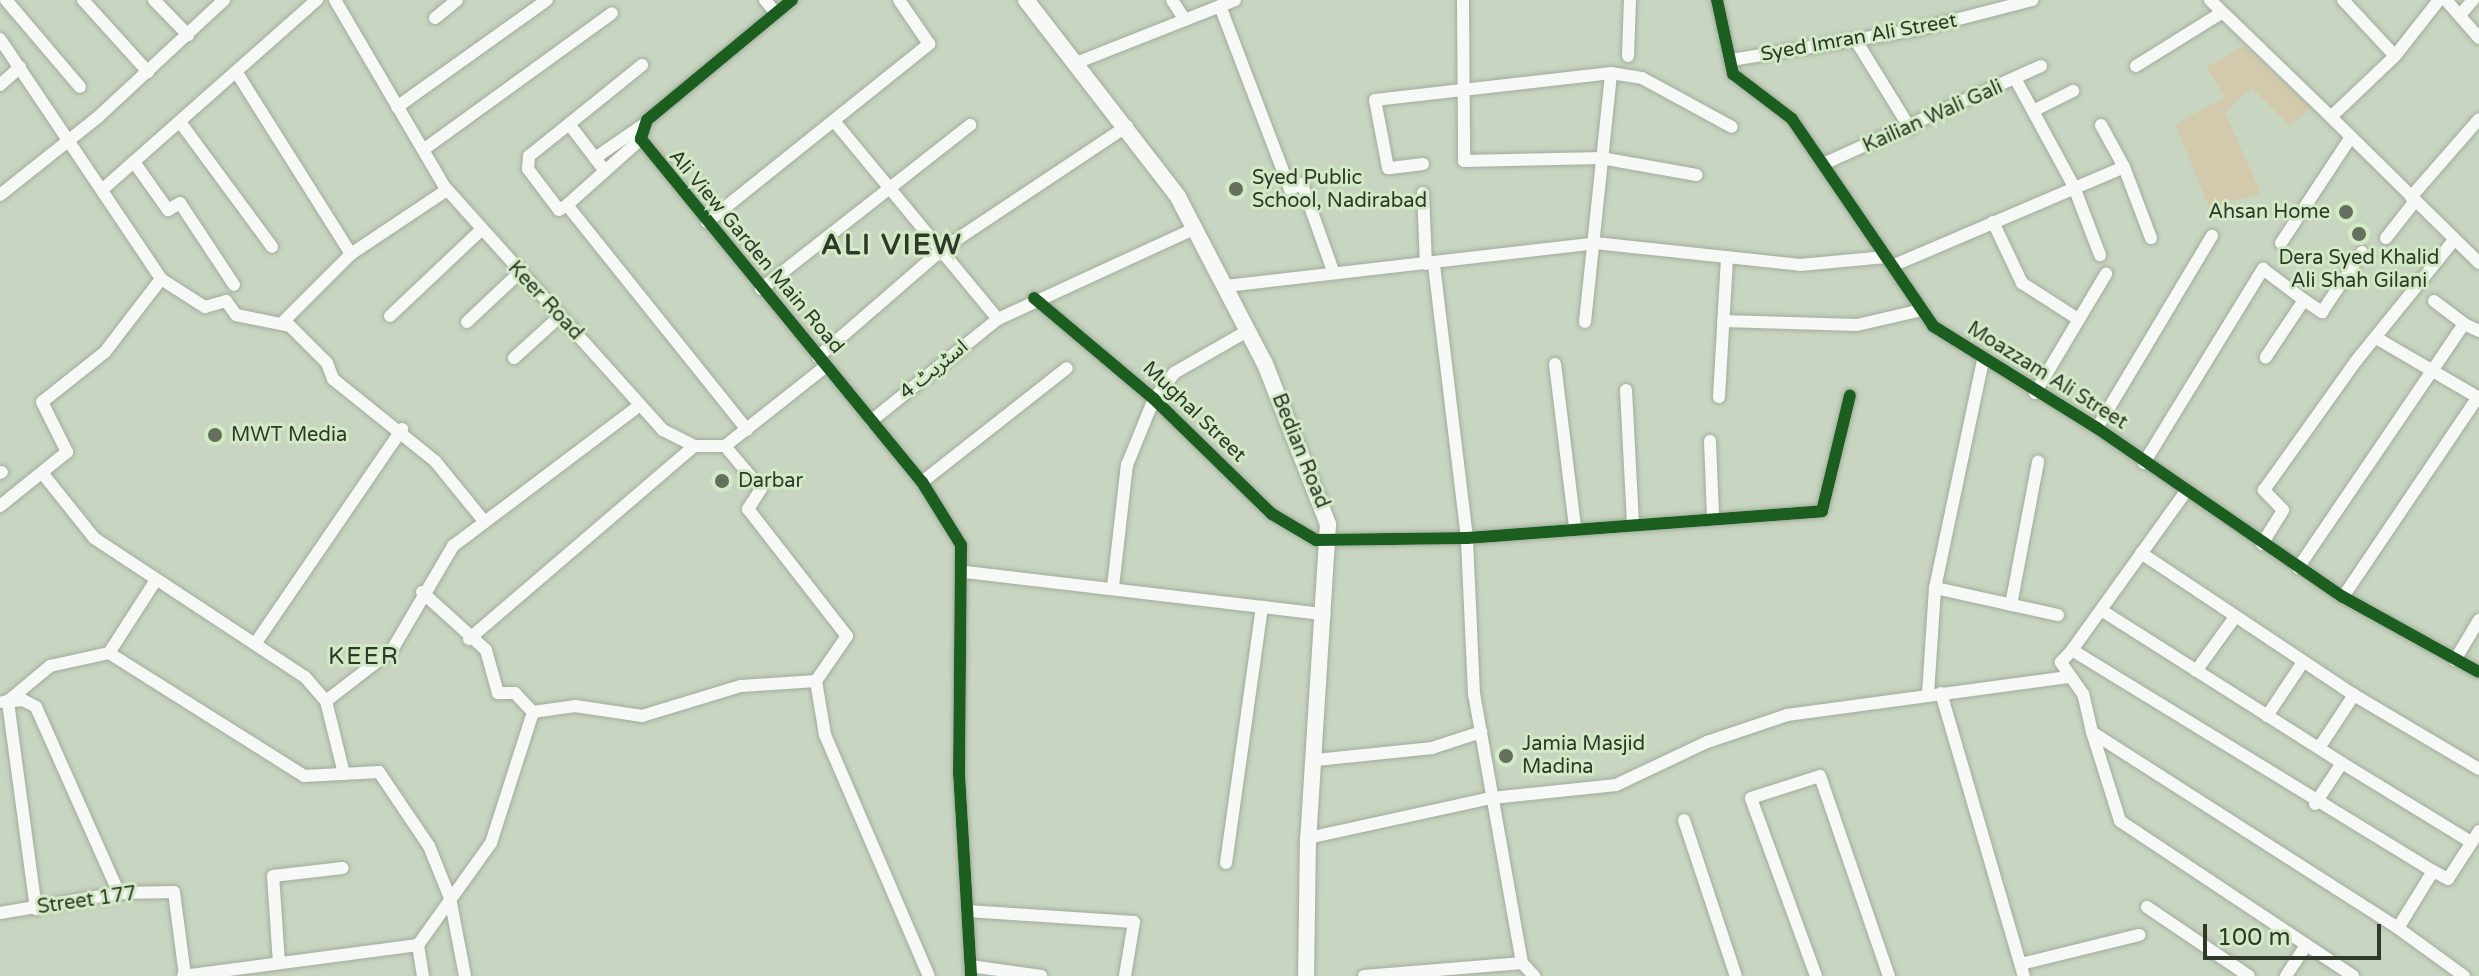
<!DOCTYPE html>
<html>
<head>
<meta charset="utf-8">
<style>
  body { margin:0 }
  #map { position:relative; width:2479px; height:976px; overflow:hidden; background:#c8d5c0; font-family:"Varela Round","Noto Sans Arabic",sans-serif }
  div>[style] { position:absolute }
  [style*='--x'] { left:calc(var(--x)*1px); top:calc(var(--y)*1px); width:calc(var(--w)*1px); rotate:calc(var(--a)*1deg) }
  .green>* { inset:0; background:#d3caad }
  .roads { filter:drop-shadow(0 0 2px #a2ac9c) drop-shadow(0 0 2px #a2ac9c) }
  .minor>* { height:12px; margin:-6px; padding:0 6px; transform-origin:6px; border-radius:6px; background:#f7f9f6 }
  .major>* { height:16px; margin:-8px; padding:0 8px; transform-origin:8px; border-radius:8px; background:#f7f9f6 }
  .cycleway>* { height:12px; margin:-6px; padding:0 6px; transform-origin:6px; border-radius:6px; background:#1b5e20 }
  .dots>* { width:22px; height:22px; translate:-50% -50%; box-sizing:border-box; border:4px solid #d2eac5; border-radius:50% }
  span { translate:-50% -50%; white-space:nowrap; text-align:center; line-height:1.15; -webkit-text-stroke:6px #d2eac5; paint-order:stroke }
  .street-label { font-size:20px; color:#2f3829 }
  .poi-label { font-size:20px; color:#2f3829 }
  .left { translate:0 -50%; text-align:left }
  .right { translate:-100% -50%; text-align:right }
  .quarter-label { font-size:24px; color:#2f3829; letter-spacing:2px }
  .district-label { font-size:28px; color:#2f3829; font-weight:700; letter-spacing:2px }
  .scale { position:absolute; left:2203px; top:924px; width:178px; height:36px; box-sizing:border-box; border:4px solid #2f3829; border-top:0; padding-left:10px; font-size:24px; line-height:28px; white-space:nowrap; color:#2f3829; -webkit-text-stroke:6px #d2eac5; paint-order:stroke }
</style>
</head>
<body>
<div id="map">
  <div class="green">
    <div style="clip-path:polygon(2244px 46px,2311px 108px,2290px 126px,2252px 88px,2225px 112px,2261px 194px,2209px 207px,2175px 124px,2225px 97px,2206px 67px)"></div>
  </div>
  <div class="roads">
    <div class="minor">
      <div style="--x:6;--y:0;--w:114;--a:49.6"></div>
      <div style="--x:83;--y:0;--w:97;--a:47.9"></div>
      <div style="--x:154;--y:0;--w:49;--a:45.8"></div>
      <div style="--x:335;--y:0;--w:216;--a:59.6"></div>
      <div style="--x:444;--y:186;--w:328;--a:48.1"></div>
      <div style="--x:663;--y:430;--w:35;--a:27"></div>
      <div style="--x:694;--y:446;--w:31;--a:0"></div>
      <div style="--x:725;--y:446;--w:127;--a:-38.3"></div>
      <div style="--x:765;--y:0;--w:17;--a:50"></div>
      <div style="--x:792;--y:0;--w:188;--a:140.4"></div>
      <div style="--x:647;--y:120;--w:20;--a:108"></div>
      <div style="--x:641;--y:139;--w:443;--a:50.7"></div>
      <div style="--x:922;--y:482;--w:74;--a:58.2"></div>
      <div style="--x:961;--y:545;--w:228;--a:90.5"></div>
      <div style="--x:959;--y:773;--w:203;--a:86.6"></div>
      <div style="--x:1172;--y:0;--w:24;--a:57"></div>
      <div style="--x:1463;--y:0;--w:161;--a:89.6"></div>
      <div style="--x:1464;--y:161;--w:137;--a:-1.3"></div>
      <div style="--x:1601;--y:158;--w:97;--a:10.1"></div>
      <div style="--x:1717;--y:0;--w:76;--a:77.8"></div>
      <div style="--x:1733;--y:74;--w:74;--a:37.3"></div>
      <div style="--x:1792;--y:119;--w:250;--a:55.7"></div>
      <div style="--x:1933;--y:326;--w:193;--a:31.9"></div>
      <div style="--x:2097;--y:428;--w:298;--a:34.5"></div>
      <div style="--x:2343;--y:597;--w:155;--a:28.9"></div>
      <div style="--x:2210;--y:0;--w:168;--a:44"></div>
      <div style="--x:2343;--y:0;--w:76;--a:47.1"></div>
      <div style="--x:2439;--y:0;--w:71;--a:128.2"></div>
      <div style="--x:2395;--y:56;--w:88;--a:136.4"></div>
      <div style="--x:2331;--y:117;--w:208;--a:44.6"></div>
      <div style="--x:2446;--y:0;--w:50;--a:49"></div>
      <div style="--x:1220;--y:6;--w:196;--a:69.1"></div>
      <div style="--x:1290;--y:189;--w:13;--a:-23"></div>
      <div style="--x:1302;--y:184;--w:92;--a:70.4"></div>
      <div style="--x:2460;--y:15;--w:20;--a:-49"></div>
      <div style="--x:435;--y:18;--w:28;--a:-39"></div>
      <div style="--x:0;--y:39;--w:289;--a:56.1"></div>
      <div style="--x:161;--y:279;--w:92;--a:127.5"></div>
      <div style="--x:105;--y:352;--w:80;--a:141.6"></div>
      <div style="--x:42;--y:402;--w:56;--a:63.4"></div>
      <div style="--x:67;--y:452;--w:86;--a:141.1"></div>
      <div style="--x:1855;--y:39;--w:105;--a:58.3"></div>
      <div style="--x:1628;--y:56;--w:56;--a:-88"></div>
      <div style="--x:1731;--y:60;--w:192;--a:-9.3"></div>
      <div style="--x:1920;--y:29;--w:116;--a:-14.5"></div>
      <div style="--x:1076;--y:63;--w:171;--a:-21.6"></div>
      <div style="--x:2136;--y:66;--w:100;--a:-31.9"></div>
      <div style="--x:237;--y:73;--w:214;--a:57.8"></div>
      <div style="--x:2016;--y:80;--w:122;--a:61.5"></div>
      <div style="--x:2074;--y:187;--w:73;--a:69.1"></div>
      <div style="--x:0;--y:85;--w:27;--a:-42"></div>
      <div style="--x:397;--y:107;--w:184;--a:-35.5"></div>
      <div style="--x:2033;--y:111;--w:45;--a:-26.6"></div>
      <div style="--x:834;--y:121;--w:257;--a:50.4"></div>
      <div style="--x:180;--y:122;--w:155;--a:53.6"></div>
      <div style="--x:569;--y:124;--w:94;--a:-38.9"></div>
      <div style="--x:2101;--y:125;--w:48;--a:61.3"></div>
      <div style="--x:423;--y:150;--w:233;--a:-35.9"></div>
      <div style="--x:595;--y:158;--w:58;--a:-34.5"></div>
      <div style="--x:134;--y:162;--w:59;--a:54.7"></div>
      <div style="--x:168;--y:210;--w:14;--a:-30"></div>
      <div style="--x:180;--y:203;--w:98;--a:56.6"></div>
      <div style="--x:1423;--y:164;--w:35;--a:173"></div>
      <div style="--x:1388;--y:168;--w:69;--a:-100.8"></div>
      <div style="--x:1375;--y:100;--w:238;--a:-6.5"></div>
      <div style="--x:1611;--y:73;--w:31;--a:9"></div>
      <div style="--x:1642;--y:78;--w:102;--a:28.6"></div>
      <div style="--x:1823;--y:164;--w:239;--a:-24.2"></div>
      <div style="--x:605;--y:171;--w:59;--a:-127.5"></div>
      <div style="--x:569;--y:124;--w:51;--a:141.3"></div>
      <div style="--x:529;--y:156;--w:13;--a:94"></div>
      <div style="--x:528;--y:169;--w:51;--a:52.9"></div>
      <div style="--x:559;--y:210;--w:9;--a:-32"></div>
      <div style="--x:567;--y:205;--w:51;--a:-41.8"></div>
      <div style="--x:605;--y:171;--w:48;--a:-41.6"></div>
      <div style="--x:103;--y:189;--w:286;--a:-41.5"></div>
      <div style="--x:1423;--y:193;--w:71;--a:87.6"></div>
      <div style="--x:0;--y:195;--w:125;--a:-38.5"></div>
      <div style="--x:98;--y:117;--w:172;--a:-42.9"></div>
      <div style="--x:2411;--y:197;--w:103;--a:-48.9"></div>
      <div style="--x:567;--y:205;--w:288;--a:51.3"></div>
      <div style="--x:707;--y:222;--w:285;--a:-38.7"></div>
      <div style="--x:929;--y:44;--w:53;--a:-124.3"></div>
      <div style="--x:1993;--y:222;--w:68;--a:64.6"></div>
      <div style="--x:2022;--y:283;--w:67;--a:32.7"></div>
      <div style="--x:2386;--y:238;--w:47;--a:-51.9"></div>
      <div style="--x:2281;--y:243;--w:127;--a:-56.6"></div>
      <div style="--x:1892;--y:266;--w:252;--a:-23.1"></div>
      <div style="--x:2124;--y:167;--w:76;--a:69.2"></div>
      <div style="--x:161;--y:279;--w:52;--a:32.5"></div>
      <div style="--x:205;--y:307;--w:22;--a:-16"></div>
      <div style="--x:226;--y:301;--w:17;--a:54"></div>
      <div style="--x:236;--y:315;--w:55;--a:11.5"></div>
      <div style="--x:290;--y:326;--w:52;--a:45"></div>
      <div style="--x:327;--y:363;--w:17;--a:69"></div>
      <div style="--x:333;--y:379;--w:131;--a:38.8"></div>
      <div style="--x:435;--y:461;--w:77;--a:50.8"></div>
      <div style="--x:1226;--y:286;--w:371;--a:-6.6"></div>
      <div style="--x:1595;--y:243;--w:206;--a:6.1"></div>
      <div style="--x:1800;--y:265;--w:86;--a:-5.3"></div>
      <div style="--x:761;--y:289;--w:266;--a:-38.1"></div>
      <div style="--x:1034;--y:298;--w:157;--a:40.1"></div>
      <div style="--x:1154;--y:399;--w:165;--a:44.3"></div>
      <div style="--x:1272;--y:514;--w:51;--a:30.6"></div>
      <div style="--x:1316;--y:540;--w:151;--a:-0.8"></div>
      <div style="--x:1467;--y:538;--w:356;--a:-4.3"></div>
      <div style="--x:1822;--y:511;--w:119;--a:-76.4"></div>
      <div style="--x:2304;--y:300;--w:22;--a:34"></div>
      <div style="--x:2322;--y:312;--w:72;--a:-56.3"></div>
      <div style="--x:2434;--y:301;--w:38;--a:37"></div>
      <div style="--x:390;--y:316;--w:124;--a:-43.4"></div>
      <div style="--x:1723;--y:321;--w:134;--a:1.7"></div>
      <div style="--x:1857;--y:325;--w:67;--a:-13"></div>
      <div style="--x:283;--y:322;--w:96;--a:-45"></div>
      <div style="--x:351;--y:254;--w:115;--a:-33.7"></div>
      <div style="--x:467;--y:322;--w:71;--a:-43.3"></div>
      <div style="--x:1585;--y:322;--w:250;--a:-84"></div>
      <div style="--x:2378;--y:339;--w:117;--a:30.3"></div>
      <div style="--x:818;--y:357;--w:167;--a:-40.9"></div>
      <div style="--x:944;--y:248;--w:220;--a:-33.7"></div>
      <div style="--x:514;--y:358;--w:61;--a:-42.3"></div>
      <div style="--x:1555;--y:364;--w:163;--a:83"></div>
      <div style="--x:1626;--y:390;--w:135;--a:87"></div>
      <div style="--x:2035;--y:393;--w:139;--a:-59.2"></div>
      <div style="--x:1719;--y:397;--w:138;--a:-86.7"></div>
      <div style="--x:871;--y:421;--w:163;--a:-38.8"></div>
      <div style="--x:998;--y:319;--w:218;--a:-24.7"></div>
      <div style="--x:2097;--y:428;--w:224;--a:-59.1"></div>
      <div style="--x:1710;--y:441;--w:74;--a:87.7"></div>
      <div style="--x:725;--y:446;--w:56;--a:50.1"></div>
      <div style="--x:761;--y:489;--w:24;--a:123"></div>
      <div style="--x:748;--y:509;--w:161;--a:52.1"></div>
      <div style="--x:847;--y:636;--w:55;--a:124.6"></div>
      <div style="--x:816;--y:681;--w:55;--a:80.5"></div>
      <div style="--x:825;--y:735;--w:262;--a:66.7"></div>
      <div style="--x:2144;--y:463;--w:228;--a:-58.5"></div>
      <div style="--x:2263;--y:269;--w:51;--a:37.1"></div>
      <div style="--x:2304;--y:300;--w:69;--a:123.7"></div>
      <div style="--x:0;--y:473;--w:2;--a:-27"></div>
      <div style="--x:43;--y:474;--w:82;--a:51.4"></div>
      <div style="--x:94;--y:538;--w:253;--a:33.4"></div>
      <div style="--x:305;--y:677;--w:32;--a:49"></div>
      <div style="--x:326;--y:701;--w:75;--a:76.1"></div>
      <div style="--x:922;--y:482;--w:184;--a:-38.2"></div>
      <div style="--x:2262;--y:544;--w:40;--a:-58"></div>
      <div style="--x:2283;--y:510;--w:28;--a:-134"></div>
      <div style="--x:2264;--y:490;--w:158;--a:-54.5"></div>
      <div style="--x:2356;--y:361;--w:156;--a:-51"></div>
      <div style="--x:2141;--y:553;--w:256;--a:33.7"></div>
      <div style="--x:2354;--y:695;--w:145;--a:30.6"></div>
      <div style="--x:2298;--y:568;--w:295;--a:-55.8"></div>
      <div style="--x:2464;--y:324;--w:17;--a:25"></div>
      <div style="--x:965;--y:572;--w:362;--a:6.7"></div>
      <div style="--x:1113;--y:587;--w:123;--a:-83.5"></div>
      <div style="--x:1127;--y:465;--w:71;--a:-67.8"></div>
      <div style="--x:1154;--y:399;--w:33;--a:-52"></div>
      <div style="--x:1174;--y:373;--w:86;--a:-29.8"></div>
      <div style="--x:1935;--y:588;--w:126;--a:12.4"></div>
      <div style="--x:422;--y:592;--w:86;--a:42.2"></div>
      <div style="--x:486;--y:650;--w:45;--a:74.4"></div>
      <div style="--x:498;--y:693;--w:17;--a:0"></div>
      <div style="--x:515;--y:693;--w:26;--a:47"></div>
      <div style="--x:2343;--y:597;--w:241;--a:-56"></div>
      <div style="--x:2011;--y:605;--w:146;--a:-79.3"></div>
      <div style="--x:2101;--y:610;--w:285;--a:32.4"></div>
      <div style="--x:2342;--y:763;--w:49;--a:123.4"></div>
      <div style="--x:469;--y:639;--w:296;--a:-40.6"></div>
      <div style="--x:257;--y:641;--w:257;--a:-55.6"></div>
      <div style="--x:2072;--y:650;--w:193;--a:-54.3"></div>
      <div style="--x:109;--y:653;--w:87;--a:-57.2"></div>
      <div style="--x:2455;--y:660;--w:47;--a:-59"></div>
      <div style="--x:2196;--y:671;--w:67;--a:-54.2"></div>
      <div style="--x:1941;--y:693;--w:295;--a:73.7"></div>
      <div style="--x:1928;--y:694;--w:106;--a:-86.2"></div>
      <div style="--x:1935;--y:588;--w:232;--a:-78.1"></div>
      <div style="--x:326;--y:701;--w:83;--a:-37.7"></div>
      <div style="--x:392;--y:650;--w:121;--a:-59.6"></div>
      <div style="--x:453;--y:546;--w:234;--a:-37"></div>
      <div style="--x:3;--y:702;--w:20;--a:-6"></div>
      <div style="--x:23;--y:700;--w:15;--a:28"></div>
      <div style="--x:36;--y:707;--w:204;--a:66"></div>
      <div style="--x:533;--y:712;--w:42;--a:-8.1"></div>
      <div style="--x:575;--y:706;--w:68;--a:8.5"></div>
      <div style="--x:642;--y:716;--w:103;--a:-16.9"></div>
      <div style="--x:741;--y:686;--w:75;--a:-3.8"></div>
      <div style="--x:2267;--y:716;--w:65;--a:-56.3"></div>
      <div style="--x:2092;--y:732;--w:93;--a:72.5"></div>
      <div style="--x:2120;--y:821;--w:280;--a:33.6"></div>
      <div style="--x:2319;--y:748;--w:64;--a:-56.6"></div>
      <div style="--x:1316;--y:760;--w:117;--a:-5.9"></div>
      <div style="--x:1432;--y:748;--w:52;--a:-18.1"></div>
      <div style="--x:2342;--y:763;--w:151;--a:31.5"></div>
      <div style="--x:1684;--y:820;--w:164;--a:71.6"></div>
      <div style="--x:1308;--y:838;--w:188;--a:-12.3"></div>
      <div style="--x:1492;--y:798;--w:125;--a:-6"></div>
      <div style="--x:1616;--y:785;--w:101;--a:-25.3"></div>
      <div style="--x:1707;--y:742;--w:84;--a:-18.6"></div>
      <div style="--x:1787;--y:715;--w:284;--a:-7.7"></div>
      <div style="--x:1226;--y:863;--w:259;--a:-82"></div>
      <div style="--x:2147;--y:907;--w:123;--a:34.1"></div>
      <div style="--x:36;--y:909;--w:210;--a:-97.7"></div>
      <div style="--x:8;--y:701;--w:55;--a:-39.8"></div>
      <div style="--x:50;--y:666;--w:60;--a:-12.4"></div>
      <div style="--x:109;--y:653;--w:231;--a:32.2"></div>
      <div style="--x:304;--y:776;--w:75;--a:-3.1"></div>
      <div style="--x:379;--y:772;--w:89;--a:56"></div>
      <div style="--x:429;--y:846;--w:56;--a:68"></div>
      <div style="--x:450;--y:898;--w:79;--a:79.1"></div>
      <div style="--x:967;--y:911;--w:167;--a:3.8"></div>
      <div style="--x:1134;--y:922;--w:55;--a:99.5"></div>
      <div style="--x:0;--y:913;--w:121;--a:-9.5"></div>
      <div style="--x:119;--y:893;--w:55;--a:-1"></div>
      <div style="--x:174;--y:892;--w:85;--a:82.5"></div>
      <div style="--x:2398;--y:928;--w:363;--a:-147.4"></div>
      <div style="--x:2092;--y:732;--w:39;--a:-103"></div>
      <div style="--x:2083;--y:694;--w:39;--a:-125"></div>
      <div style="--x:2061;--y:662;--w:16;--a:-47"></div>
      <div style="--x:2072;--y:650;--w:423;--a:31.5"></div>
      <div style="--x:418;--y:945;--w:125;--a:-54.4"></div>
      <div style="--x:491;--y:843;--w:138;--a:-72.2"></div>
      <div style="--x:418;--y:945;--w:31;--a:81"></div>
      <div style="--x:279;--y:963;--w:87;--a:-93.9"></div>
      <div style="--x:273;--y:876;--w:70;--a:-6.5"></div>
      <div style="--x:1522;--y:963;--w:18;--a:47"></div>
      <div style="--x:2021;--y:964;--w:122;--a:-13.8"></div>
      <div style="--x:970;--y:966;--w:72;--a:8"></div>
      <div style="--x:183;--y:976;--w:237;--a:-7.5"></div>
      <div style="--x:1364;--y:976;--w:159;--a:-4.7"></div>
      <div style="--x:1522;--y:963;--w:273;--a:-100.1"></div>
      <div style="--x:1474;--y:694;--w:156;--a:-92.6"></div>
      <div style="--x:1467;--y:538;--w:276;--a:-96.9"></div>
      <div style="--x:1816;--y:976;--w:189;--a:-110.1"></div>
      <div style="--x:1751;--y:798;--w:72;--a:-17.7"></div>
      <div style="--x:1820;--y:776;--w:212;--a:71"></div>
      <div style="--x:2286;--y:976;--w:37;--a:-57"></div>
      <div style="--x:2464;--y:976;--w:82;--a:-144"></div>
      <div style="--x:2398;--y:928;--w:67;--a:-58.4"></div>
      <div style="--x:2433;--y:871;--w:17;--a:28"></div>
      <div style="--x:2448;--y:879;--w:57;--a:-57.1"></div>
    </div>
    <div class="major">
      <div style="--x:1026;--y:0;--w:249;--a:52.3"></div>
      <div style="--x:1178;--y:197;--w:188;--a:62.5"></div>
      <div style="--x:1265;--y:364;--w:172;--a:68.5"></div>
      <div style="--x:1328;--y:524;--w:315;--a:93.6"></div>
      <div style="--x:1308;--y:838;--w:138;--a:90.8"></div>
    </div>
  </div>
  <div class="cycleway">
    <div style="--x:792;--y:0;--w:188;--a:140.4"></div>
    <div style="--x:647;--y:120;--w:20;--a:108"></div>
    <div style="--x:641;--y:139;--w:443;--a:50.7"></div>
    <div style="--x:922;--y:482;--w:74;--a:58.2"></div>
    <div style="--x:961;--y:545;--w:228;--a:90.5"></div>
    <div style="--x:959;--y:773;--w:203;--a:86.6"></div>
    <div style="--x:1717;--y:0;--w:76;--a:77.8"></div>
    <div style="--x:1733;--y:74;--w:74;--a:37.3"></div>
    <div style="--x:1792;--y:119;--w:250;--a:55.7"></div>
    <div style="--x:1933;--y:326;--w:193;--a:31.9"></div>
    <div style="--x:2097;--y:428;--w:298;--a:34.5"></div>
    <div style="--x:2343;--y:597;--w:155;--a:28.9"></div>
    <div style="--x:1034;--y:298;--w:157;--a:40.1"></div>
    <div style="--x:1154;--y:399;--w:165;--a:44.3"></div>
    <div style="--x:1272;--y:514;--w:51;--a:30.6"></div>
    <div style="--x:1316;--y:540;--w:151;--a:-0.8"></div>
    <div style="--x:1467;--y:538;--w:356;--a:-4.3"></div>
    <div style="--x:1822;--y:511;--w:119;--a:-76.4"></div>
  </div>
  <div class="dots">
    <div style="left:1236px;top:189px;background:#656f5e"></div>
    <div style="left:2346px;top:212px;background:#656f5e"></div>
    <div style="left:2359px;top:234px;background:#656f5e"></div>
    <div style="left:215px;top:435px;background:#656f5e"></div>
    <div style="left:722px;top:481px;background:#656f5e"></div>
    <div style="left:1506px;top:756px;background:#656f5e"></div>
  </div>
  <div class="street-label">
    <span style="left:1859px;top:38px;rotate:-10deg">Syed Imran Ali Street</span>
    <span style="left:1933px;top:117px;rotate:-24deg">Kailian Wali Gali</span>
    <span style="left:756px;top:252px;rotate:50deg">Ali View Garden Main Road</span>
    <span style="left:545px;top:301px;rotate:47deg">Keer Road</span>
    <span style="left:934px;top:370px;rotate:-39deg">اسٹریٹ 4</span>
    <span style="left:2047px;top:376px;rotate:32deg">Moazzam Ali Street</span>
    <span style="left:1194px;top:412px;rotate:44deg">Mughal Street</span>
    <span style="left:1300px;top:451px;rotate:68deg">Bedian Road</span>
    <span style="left:87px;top:901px;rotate:-8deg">Street 177</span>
  </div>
  <div class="poi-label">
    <span class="left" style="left:1252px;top:190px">Syed Public<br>School, Nadirabad</span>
    <span class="right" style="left:2330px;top:212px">Ahsan Home</span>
    <span style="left:2359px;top:270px">Dera Syed Khalid<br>Ali Shah Gilani</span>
    <span class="left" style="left:231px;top:435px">MWT Media</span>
    <span class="left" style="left:738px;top:481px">Darbar</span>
    <span class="left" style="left:1522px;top:756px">Jamia Masjid<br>Madina</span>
  </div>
  <div class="quarter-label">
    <span style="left:364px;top:657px">KEER</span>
  </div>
  <div class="district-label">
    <span style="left:892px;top:245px">ALI VIEW</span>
  </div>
  <div class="scale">100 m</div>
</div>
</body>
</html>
